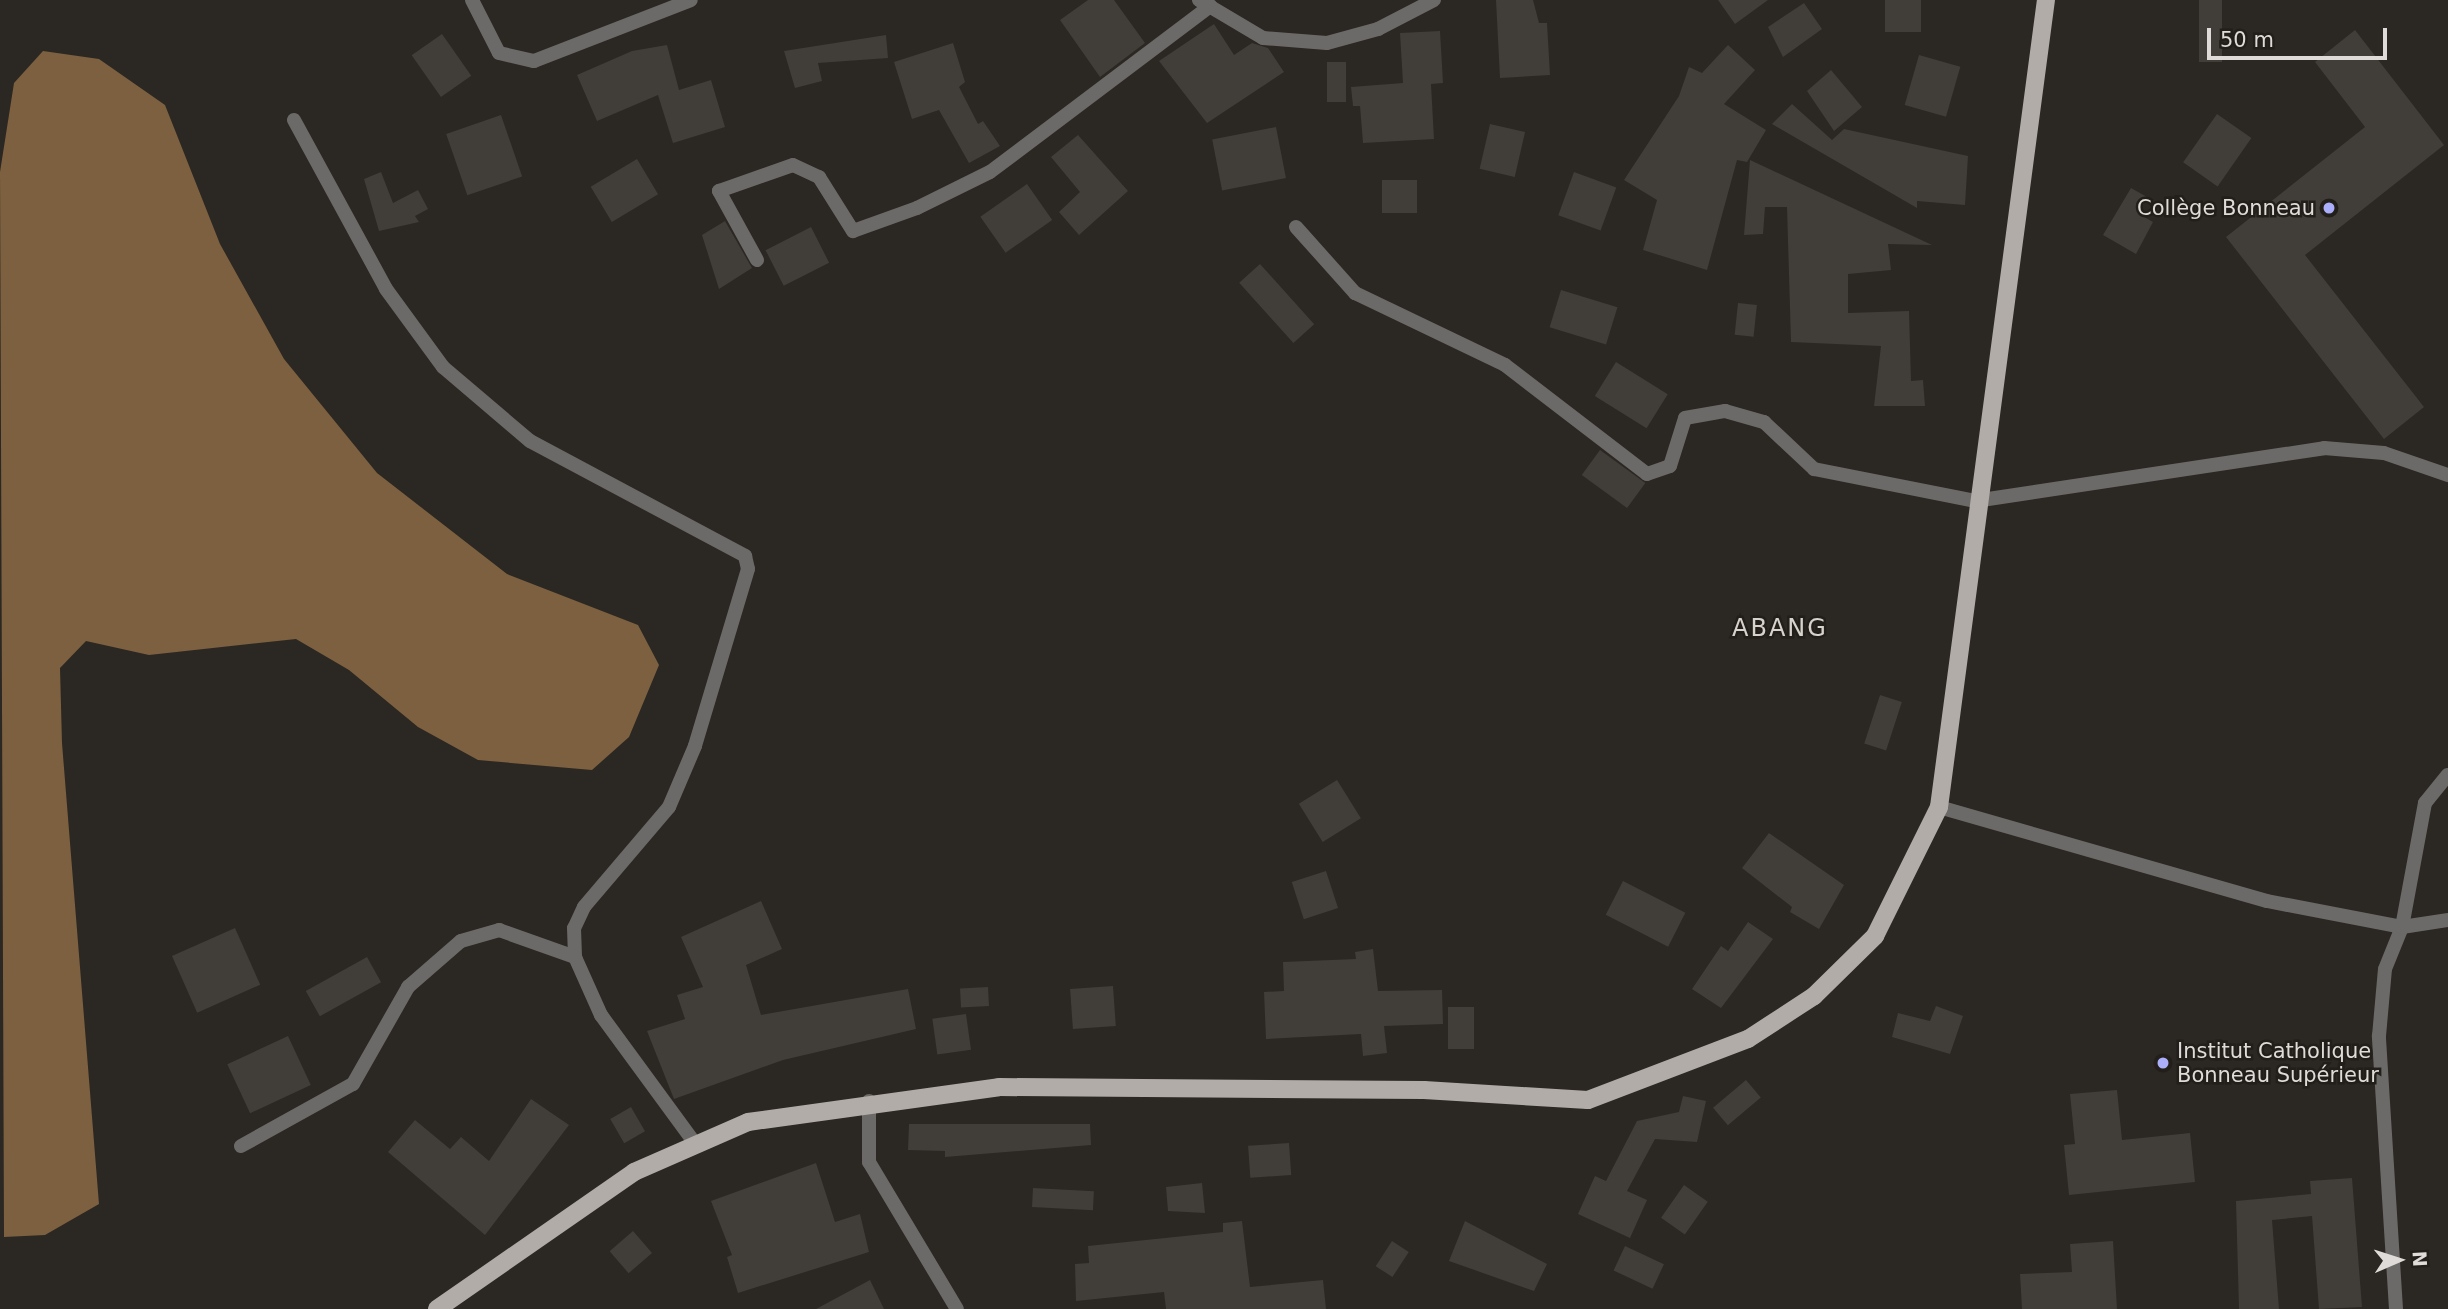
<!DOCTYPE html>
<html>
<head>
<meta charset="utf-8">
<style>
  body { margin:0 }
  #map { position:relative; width:2448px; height:1309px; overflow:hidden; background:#2b2723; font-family:"DejaVu Sans",sans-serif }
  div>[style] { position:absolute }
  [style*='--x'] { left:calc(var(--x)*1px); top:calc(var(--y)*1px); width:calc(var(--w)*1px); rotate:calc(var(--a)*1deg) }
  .water>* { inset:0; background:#7c603f }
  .building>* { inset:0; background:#413d39; transform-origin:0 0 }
  .minor>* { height:14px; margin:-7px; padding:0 7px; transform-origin:7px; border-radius:7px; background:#6c6a68 }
  .primary>* { height:18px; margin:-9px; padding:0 9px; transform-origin:9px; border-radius:9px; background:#b1aca8 }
  .dots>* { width:19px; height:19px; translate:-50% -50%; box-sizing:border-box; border:4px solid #221e1a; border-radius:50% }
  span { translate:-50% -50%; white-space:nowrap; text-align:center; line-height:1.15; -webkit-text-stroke:5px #221e1a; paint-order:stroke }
  .poi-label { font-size:21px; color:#dedbd8 }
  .right { translate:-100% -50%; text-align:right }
  .left { translate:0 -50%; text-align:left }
  .quarter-label { font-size:24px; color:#d7d2cc; letter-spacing:2px }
  .north { position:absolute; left:2364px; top:1225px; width:70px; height:70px; -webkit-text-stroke:5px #221e1a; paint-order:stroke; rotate:87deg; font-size:19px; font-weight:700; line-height:28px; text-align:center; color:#dedbd8 }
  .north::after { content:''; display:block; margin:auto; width:24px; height:32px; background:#dedbd8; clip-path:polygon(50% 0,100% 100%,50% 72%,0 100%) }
  .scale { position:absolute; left:2207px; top:28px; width:180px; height:32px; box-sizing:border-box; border:4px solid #dedbd8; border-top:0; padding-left:9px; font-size:21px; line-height:24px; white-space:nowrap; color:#dedbd8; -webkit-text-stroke:5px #221e1a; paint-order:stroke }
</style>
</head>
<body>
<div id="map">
  <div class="water">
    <div style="clip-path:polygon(43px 51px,99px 59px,165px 105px,220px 244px,284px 359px,377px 473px,507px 574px,638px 625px,659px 665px,629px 737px,592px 770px,478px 760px,418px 727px,349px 670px,296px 639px,149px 655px,86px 641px,60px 668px,62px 743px,99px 1204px,45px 1235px,4px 1237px,0 172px,14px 83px)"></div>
  </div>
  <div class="building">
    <div style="clip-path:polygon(1088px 0,1114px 0,1145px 43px,1100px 77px,1060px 20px)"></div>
    <div style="clip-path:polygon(1496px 0,1533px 0,1539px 23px,1547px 23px,1550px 75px,1500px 78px)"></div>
    <div style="clip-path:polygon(1718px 0,1768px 0,1735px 24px)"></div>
    <div style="left:1885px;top:0;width:36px;height:32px"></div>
    <div style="left:2199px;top:0;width:23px;height:62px"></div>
    <div style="clip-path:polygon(1804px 3px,1822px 29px,1783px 57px,1768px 27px)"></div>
    <div style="clip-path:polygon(1214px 24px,1234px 55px,1252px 43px,1268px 48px,1284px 72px,1207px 123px,1159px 61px)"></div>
    <div style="clip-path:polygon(2355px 30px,2444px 145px,2305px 255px,2424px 407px,2384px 439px,2226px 237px,2365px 127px,2315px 62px)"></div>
    <div style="clip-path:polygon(1440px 31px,1443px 83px,1431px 84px,1434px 139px,1363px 143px,1360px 106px,1353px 106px,1351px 87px,1403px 83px,1400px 33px)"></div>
    <div style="left:442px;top:34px;width:51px;height:37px;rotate:55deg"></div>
    <div style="clip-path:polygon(886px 35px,888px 58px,818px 63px,822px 81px,795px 88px,784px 51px)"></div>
    <div style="clip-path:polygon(953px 43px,965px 82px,959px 87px,978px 124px,983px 121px,1000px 146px,969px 163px,939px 110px,912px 119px,894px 62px)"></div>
    <div style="clip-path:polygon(667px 45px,679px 90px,711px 80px,725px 127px,673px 143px,658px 95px,597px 121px,577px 75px,632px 51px)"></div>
    <div style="clip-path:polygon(1728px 45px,1755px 70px,1724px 104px,1766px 130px,1747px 162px,1737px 160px,1707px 270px,1643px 250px,1657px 200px,1624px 180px,1679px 96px,1689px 67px,1702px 73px)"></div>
    <div style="left:1919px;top:55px;width:43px;height:52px;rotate:16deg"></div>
    <div style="left:1346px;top:62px;width:40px;height:19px;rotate:90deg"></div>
    <div style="clip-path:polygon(1831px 70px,1862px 107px,1834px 131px,1807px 91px)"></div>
    <div style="clip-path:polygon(1792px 104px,1832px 140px,1844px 129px,1968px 156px,1965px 205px,1917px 201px,1917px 208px,1772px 124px)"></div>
    <div style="left:2217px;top:114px;width:42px;height:59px;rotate:35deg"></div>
    <div style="left:501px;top:115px;width:65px;height:58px;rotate:71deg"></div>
    <div style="left:1490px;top:124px;width:36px;height:46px;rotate:13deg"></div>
    <div style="left:1276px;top:127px;width:52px;height:65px;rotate:79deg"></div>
    <div style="clip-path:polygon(1078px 135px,1128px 191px,1079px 235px,1059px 212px,1080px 192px,1051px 157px)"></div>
    <div style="left:637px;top:159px;width:41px;height:54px;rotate:59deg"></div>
    <div style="clip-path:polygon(1750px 160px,1932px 245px,1888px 244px,1891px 270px,1848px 274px,1848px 313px,1909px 311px,1911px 381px,1923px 380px,1925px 406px,1874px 406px,1881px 346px,1791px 342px,1787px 207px,1765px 207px,1763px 234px,1744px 235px)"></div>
    <div style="clip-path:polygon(381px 172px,393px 203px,418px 190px,428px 209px,415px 216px,419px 222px,379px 231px,364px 179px)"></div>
    <div style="left:1574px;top:172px;width:45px;height:46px;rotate:20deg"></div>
    <div style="left:1382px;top:180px;width:35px;height:33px"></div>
    <div style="left:1027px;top:184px;width:44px;height:57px;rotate:55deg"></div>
    <div style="clip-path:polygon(2131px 188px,2147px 197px,2139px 214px,2153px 222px,2136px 254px,2103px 235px)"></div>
    <div style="clip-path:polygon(725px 221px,752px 268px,719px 289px,702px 235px)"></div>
    <div style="left:811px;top:227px;width:40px;height:51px;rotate:63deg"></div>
    <div style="left:1260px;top:264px;width:81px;height:28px;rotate:48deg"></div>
    <div style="left:1561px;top:290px;width:59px;height:39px;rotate:17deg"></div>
    <div style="left:1738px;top:303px;width:19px;height:32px;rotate:6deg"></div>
    <div style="left:1616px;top:362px;width:61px;height:40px;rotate:32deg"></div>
    <div style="left:1600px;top:450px;width:56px;height:31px;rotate:36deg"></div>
    <div style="left:1880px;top:695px;width:23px;height:51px;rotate:18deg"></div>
    <div style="left:1337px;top:780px;width:45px;height:45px;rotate:58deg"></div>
    <div style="clip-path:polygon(1769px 833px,1844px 885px,1819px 929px,1790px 912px,1792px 907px,1742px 868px)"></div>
    <div style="left:1326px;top:871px;width:39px;height:36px;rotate:72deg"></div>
    <div style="left:1623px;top:881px;width:70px;height:38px;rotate:27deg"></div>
    <div style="clip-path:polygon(761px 901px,782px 949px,746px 965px,761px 1015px,908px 989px,916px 1029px,783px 1060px,674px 1099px,647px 1031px,685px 1019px,677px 995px,703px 987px,681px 937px)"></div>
    <div style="clip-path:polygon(1748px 922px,1773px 939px,1721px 1008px,1692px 989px,1721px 946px,1728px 951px)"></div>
    <div style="left:235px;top:928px;width:62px;height:69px;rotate:66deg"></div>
    <div style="clip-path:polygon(1373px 949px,1378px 991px,1442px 990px,1443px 1024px,1384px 1026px,1387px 1053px,1363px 1056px,1361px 1034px,1266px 1039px,1264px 992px,1284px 991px,1283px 962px,1356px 959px,1355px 952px)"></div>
    <div style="left:367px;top:957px;width:29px;height:70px;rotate:61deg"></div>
    <div style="left:1113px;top:986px;width:40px;height:43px;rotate:86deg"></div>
    <div style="left:988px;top:987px;width:19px;height:28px;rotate:87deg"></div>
    <div style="clip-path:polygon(1936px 1006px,1963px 1016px,1950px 1054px,1892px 1037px,1898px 1013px,1930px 1021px)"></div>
    <div style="left:1448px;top:1007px;width:26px;height:42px"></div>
    <div style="left:966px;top:1014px;width:36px;height:34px;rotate:82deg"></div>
    <div style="left:288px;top:1036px;width:54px;height:67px;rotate:65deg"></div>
    <div style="left:1746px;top:1080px;width:23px;height:43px;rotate:50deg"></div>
    <div style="clip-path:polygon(2117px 1090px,2122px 1140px,2190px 1133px,2195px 1182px,2069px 1195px,2064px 1145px,2075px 1144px,2070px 1094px)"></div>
    <div style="clip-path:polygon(1683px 1096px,1706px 1101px,1697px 1142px,1655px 1139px,1627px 1191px,1647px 1200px,1630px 1238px,1578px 1214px,1595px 1176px,1606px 1181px,1637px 1121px,1679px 1112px)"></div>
    <div style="clip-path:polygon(531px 1099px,569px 1125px,485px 1235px,388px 1152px,415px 1120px,450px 1149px,461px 1137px,489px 1161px)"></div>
    <div style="left:631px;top:1107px;width:28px;height:24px;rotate:60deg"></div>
    <div style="clip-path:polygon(909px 1124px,1090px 1124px,1091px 1145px,945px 1157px,945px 1151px,908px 1150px)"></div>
    <div style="left:1289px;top:1143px;width:32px;height:41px;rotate:86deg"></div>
    <div style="clip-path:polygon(816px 1163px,835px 1222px,860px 1214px,869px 1252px,738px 1293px,727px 1257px,732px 1255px,711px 1201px)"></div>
    <div style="clip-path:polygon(2352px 1178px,2362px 1307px,2319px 1309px,2312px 1216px,2272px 1220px,2279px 1309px,2239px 1309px,2236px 1201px,2311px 1194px,2310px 1181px)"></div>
    <div style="clip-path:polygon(1202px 1183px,1205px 1213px,1168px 1211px,1166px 1187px)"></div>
    <div style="left:1684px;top:1185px;width:29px;height:40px;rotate:35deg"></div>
    <div style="left:1033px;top:1188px;width:61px;height:19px;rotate:3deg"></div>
    <div style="clip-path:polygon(1242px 1221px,1250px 1287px,1323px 1280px,1326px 1309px,1166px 1309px,1164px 1292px,1076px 1301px,1075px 1264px,1089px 1263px,1088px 1246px,1223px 1232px,1223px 1223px)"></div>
    <div style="clip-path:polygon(1465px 1221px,1547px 1264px,1534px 1291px,1449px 1261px)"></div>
    <div style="left:633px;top:1231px;width:29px;height:31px;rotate:49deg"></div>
    <div style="left:1392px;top:1241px;width:20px;height:30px;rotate:33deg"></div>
    <div style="clip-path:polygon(2113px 1241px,2117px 1309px,2022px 1309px,2020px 1274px,2072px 1272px,2070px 1244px)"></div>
    <div style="left:1625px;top:1246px;width:43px;height:27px;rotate:25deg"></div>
    <div style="clip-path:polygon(870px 1280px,884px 1309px,816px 1309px)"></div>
  </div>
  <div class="minor">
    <div style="--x:472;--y:0;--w:59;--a:63"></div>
    <div style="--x:499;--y:53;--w:36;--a:13"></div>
    <div style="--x:534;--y:61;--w:168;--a:-21.2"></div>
    <div style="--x:1199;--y:0;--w:74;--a:30.7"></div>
    <div style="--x:1263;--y:38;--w:64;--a:4.5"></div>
    <div style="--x:1327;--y:43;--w:53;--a:-15.4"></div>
    <div style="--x:1378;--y:29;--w:63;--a:-27.4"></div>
    <div style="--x:294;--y:120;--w:192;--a:61.4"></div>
    <div style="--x:386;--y:289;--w:97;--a:53.8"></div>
    <div style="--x:443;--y:367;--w:114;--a:40.4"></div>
    <div style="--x:530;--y:441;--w:244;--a:28.1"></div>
    <div style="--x:745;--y:556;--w:13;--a:77"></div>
    <div style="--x:748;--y:569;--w:185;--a:106.7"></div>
    <div style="--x:695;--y:746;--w:66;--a:113.1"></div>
    <div style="--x:669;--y:807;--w:131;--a:130.4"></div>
    <div style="--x:584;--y:907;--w:23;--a:115"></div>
    <div style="--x:574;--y:928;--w:29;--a:88"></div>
    <div style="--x:575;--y:957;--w:64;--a:65.9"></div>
    <div style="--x:601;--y:1015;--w:157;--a:53.8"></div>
    <div style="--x:1296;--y:227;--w:89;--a:48.2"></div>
    <div style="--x:1355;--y:293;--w:166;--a:25.6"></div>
    <div style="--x:1505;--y:365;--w:179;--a:37.5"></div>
    <div style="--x:1647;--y:474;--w:24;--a:-19"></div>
    <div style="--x:1670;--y:466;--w:50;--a:-72.6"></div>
    <div style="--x:1685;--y:418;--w:41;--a:-9.9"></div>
    <div style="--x:1725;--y:411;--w:41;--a:15.8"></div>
    <div style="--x:1764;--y:422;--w:69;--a:43.2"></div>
    <div style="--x:1814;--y:469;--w:164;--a:11.2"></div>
    <div style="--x:1975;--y:501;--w:353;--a:-8.6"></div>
    <div style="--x:2324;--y:448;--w:60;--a:4.8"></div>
    <div style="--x:2384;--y:453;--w:68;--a:19"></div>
    <div style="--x:757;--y:260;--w:79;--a:-118.8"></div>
    <div style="--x:719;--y:191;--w:78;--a:-19.4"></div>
    <div style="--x:793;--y:165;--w:29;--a:25"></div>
    <div style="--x:819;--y:177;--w:64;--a:57.8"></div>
    <div style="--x:853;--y:231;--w:68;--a:-19.8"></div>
    <div style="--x:917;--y:208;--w:81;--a:-26.3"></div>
    <div style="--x:990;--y:172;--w:276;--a:-37"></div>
    <div style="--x:1939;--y:807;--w:341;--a:16"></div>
    <div style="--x:2267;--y:901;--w:137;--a:10.9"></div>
    <div style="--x:2402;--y:927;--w:47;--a:-8.7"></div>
    <div style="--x:869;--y:1101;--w:61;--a:90"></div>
    <div style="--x:869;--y:1162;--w:171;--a:59.1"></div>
    <div style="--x:241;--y:1146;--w:128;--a:-29"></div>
    <div style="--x:353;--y:1084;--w:112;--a:-60.4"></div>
    <div style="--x:408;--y:987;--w:70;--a:-41"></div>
    <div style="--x:461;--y:941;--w:40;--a:-16"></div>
    <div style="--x:499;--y:930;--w:81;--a:19.6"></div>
    <div style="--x:2396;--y:1309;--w:274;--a:-93.6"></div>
    <div style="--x:2379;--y:1036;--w:67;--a:-84.9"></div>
    <div style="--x:2385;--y:969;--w:45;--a:-68"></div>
    <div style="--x:2402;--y:927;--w:126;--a:-79.5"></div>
    <div style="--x:2425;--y:803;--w:36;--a:-51"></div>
  </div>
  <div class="primary">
    <div style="--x:437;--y:1309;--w:240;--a:-34.8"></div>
    <div style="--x:634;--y:1172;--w:124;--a:-23.7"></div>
    <div style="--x:748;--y:1122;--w:253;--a:-7.9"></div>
    <div style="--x:999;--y:1087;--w:425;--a:0.4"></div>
    <div style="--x:1424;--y:1090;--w:164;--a:3.5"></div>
    <div style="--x:1588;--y:1100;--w:171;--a:-20.9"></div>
    <div style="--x:1748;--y:1039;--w:79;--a:-33.1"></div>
    <div style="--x:1814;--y:996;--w:86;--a:-44.5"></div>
    <div style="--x:1875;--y:936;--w:144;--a:-63.6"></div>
    <div style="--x:1939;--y:807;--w:814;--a:-82.45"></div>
  </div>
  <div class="dots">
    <div style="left:2329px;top:208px;background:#abaffb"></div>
    <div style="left:2163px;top:1063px;background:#abaffb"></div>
  </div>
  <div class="poi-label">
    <span class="right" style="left:2315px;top:208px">Collège Bonneau</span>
    <span class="left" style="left:2177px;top:1063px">Institut Catholique<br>Bonneau Supérieur</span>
  </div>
  <div class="quarter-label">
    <span style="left:1780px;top:629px">ABANG</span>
  </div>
  <div class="north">N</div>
  <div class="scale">50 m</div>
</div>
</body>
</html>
